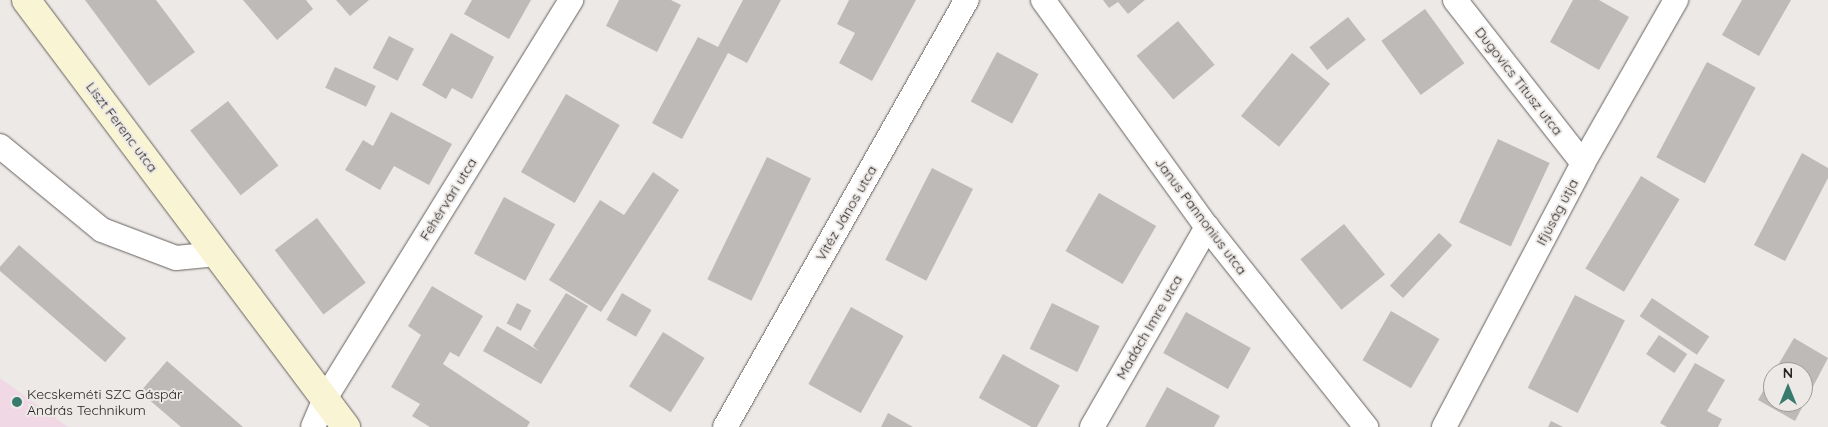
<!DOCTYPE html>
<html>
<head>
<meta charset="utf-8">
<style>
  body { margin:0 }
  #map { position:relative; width:1828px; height:427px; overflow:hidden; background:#ede9e6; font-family:Quicksand,sans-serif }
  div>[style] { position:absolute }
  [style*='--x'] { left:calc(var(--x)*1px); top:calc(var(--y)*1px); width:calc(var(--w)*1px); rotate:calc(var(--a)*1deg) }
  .education>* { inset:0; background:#f0d9e4 }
  .building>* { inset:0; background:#bebab7; transform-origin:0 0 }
  .roads { filter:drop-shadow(0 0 1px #65615f) drop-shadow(0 0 1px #65615f) }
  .street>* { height:24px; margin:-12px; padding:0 12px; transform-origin:12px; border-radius:12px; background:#fff }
  .secondary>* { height:28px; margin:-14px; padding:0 14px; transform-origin:14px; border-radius:14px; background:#f9f4d4 }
  .dots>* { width:14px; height:14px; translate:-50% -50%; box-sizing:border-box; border:2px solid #ede9e6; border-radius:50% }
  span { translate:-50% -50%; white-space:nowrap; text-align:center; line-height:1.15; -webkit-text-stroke:4px #ede9e6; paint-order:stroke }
  .street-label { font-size:14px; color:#262423 }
  .poi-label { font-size:14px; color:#262423 }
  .left { translate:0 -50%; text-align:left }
  .north { position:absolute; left:1763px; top:362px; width:50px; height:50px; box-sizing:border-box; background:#ede9e6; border:1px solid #9d9a98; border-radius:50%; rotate:0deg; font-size:14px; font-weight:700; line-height:20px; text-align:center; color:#262423 }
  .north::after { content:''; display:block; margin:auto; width:18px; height:22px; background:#387b6e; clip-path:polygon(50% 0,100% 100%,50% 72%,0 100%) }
</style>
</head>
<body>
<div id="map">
  <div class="education">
    <div style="clip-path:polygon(0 378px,68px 427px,0 427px)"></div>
  </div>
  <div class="building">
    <div style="clip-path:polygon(85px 0,156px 0,195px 52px,149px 86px)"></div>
    <div style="clip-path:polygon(243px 0,306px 0,313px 9px,277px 40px)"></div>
    <div style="clip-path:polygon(336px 0,369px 0,350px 16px)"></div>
    <div style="clip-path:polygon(472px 0,531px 0,509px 39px,464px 14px)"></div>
    <div style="clip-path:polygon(619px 0,671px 0,681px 5px,657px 52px,606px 26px)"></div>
    <div style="clip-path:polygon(743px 0,781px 0,747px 63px,728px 53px,682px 139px,652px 123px,698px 37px,718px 47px)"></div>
    <div style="clip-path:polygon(849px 0,916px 0,872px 81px,839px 63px,855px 33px,837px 24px)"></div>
    <div style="clip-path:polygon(1103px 0,1145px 0,1128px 14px,1118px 2px,1109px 8px)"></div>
    <div style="clip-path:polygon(1573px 0,1599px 0,1629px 17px,1599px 70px,1550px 42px)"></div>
    <div style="clip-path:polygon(1742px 0,1791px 0,1759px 56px,1722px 35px)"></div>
    <div style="left:1425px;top:9px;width:67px;height:54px;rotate:54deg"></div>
    <div style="left:1348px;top:17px;width:29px;height:49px;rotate:52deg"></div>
    <div style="left:1178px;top:21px;width:57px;height:54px;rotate:50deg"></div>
    <div style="clip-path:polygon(451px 33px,494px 57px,472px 99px,452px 88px,446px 99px,422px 85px)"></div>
    <div style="left:389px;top:36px;width:28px;height:36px;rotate:27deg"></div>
    <div style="left:997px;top:52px;width:47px;height:56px;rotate:28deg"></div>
    <div style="left:1292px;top:53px;width:49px;height:81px;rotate:39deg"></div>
    <div style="left:1707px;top:62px;width:55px;height:108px;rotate:28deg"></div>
    <div style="left:335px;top:67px;width:45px;height:23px;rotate:25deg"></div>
    <div style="left:566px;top:94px;width:62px;height:90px;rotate:30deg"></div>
    <div style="left:228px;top:101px;width:82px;height:48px;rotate:52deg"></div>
    <div style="clip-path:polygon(391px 112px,452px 144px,429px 185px,394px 166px,380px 190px,345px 170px,363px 140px,373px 146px)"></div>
    <div style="left:1498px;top:139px;width:57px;height:92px;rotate:25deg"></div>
    <div style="clip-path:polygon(1802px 153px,1828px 168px,1828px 178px,1785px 261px,1754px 245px)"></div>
    <div style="left:767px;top:157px;width:49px;height:136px;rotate:26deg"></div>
    <div style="left:932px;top:168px;width:46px;height:103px;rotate:27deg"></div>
    <div style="clip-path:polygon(653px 172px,679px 190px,601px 312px,549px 280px,600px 200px,624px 215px)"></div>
    <div style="left:1641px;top:176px;width:45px;height:108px;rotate:31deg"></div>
    <div style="left:1099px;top:193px;width:66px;height:67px;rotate:30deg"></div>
    <div style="left:504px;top:197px;width:58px;height:64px;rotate:28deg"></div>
    <div style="left:317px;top:218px;width:81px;height:53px;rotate:53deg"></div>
    <div style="left:1344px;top:224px;width:65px;height:56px;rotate:51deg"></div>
    <div style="left:1439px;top:233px;width:18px;height:72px;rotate:43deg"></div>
    <div style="left:19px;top:245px;width:142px;height:32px;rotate:41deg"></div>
    <div style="clip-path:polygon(432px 286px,483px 316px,459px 357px,450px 352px,443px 364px,530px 422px,527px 427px,430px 427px,412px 416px,420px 404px,391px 387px,421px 335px,408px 326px)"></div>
    <div style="clip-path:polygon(566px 293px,588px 306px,541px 384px,483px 351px,497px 326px,539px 351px,533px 346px)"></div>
    <div style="left:622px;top:293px;width:34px;height:31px;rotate:30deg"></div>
    <div style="left:1575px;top:295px;width:56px;height:104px;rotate:27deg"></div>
    <div style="left:1652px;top:298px;width:69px;height:22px;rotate:34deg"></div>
    <div style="left:517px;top:303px;width:16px;height:23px;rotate:27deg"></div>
    <div style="left:1052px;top:303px;width:53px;height:51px;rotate:26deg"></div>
    <div style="left:851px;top:307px;width:60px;height:88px;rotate:29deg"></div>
    <div style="left:1391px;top:311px;width:56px;height:57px;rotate:30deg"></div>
    <div style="left:1186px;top:312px;width:74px;height:47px;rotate:29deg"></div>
    <div style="left:663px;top:332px;width:49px;height:64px;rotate:32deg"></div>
    <div style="left:1659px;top:335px;width:34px;height:23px;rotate:34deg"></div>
    <div style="clip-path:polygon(1794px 338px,1828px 358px,1795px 421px,1758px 400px,1773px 374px,1773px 402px,1803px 402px,1803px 372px,1774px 372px)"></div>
    <div style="left:1003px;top:354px;width:65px;height:50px;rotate:29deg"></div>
    <div style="clip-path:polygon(167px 361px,243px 427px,181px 427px,140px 392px)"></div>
    <div style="clip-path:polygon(1695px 363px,1725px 380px,1707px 411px,1722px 419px,1718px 427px,1667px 427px,1660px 423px)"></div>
    <div style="clip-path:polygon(1167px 387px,1220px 416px,1214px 427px,1145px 427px)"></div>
    <div style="clip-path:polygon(888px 413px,913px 427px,881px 427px)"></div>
    <div style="clip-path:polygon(1551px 421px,1563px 427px,1548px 427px)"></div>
  </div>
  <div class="roads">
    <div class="street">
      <div style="--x:1043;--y:0;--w:280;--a:54.2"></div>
      <div style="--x:1207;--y:227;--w:256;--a:51.5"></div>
      <div style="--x:1455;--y:0;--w:207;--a:51.9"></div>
      <div style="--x:0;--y:146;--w:132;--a:39.5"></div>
      <div style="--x:102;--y:230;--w:79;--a:20.7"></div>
      <div style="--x:176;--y:258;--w:41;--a:-5.6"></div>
      <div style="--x:313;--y:427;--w:33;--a:-67"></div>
      <div style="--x:326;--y:397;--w:467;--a:-58.3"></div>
      <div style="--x:725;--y:427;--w:491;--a:-60.5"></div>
      <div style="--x:1092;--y:427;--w:231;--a:-60.1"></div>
      <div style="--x:1444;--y:427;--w:298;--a:-62.2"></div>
      <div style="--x:1583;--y:163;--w:188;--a:-60.3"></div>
    </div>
    <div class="secondary">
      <div style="--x:26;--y:0;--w:534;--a:53.15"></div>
    </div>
  </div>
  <div class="dots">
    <div style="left:17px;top:402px;background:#387b6e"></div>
  </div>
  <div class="street-label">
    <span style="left:1519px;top:81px;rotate:52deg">Dugovics Titusz utca</span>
    <span style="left:122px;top:127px;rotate:53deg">Liszt Ferenc utca</span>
    <span style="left:448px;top:199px;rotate:-58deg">Fehérvári utca</span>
    <span style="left:1557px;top:212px;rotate:-62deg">Ifjúság útja</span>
    <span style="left:846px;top:213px;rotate:-60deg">Vitéz János utca</span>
    <span style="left:1201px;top:216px;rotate:53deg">Janus Pannonius utca</span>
    <span style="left:1149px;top:327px;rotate:-60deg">Madách Imre utca</span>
  </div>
  <div class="poi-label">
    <span class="left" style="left:27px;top:402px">Kecskeméti SZC Gáspár<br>András Technikum</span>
  </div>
  <div class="north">N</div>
</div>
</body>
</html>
